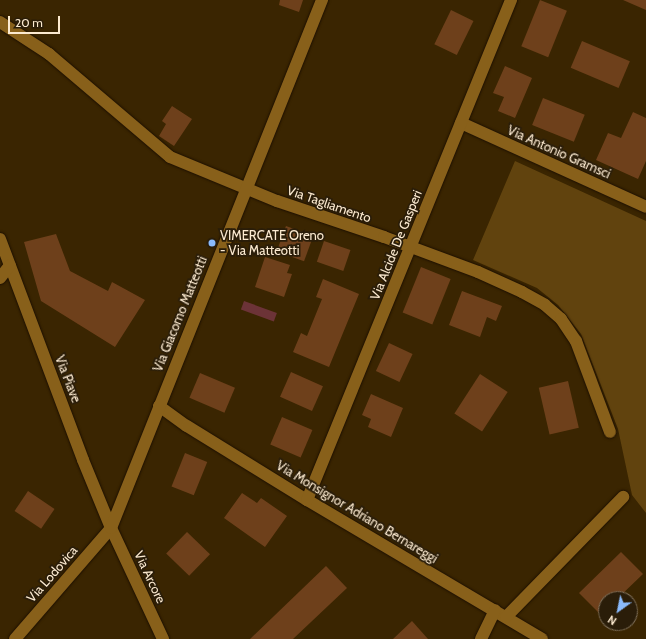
<!DOCTYPE html>
<html>
<head>
<meta charset="utf-8">
<style>
  body { margin:0 }
  #map { position:relative; width:646px; height:639px; overflow:hidden; background:#3a2501; font-family:Cabin,sans-serif }
  div>[style] { position:absolute }
  [style*='--x'] { left:calc(var(--x)*1px); top:calc(var(--y)*1px); width:calc(var(--w)*1px); rotate:calc(var(--a)*1deg) }
  .green>* { inset:0; background:#61430e }
  .water>* { inset:0; background:#6c3337; transform-origin:0 0 }
  .building>* { inset:0; background:#6e401b; transform-origin:0 0 }
  .roads { filter:drop-shadow(0 0 1px #1c0f00) drop-shadow(0 0 1px #1c0f00) }
  .minor>* { height:12px; margin:-6px; padding:0 6px; transform-origin:6px; border-radius:6px; background:#88601a }
  .dots>* { width:11px; height:11px; translate:-50% -50%; box-sizing:border-box; border:2px solid #2a1d09; border-radius:50% }
  span { translate:-50% -50%; white-space:nowrap; text-align:center; line-height:1.15; -webkit-text-stroke:3.5px #2a1d09; paint-order:stroke }
  .street-label { font-size:13px; color:#fcead0 }
  .poi-label { font-size:13px; color:#fcead0 }
  .left { translate:0 -50%; text-align:left }
  .north { position:absolute; left:598px; top:591px; width:40px; height:40px; box-sizing:border-box; background:#2a1d09; border:1px solid #7e6f59; border-radius:50%; rotate:213deg; font-size:11px; font-weight:700; line-height:16px; text-align:center; color:#fcead0 }
  .north::after { content:''; display:block; margin:auto; width:14px; height:18px; background:#8abafc; clip-path:polygon(50% 0,100% 100%,50% 72%,0 100%) }
  .scale { position:absolute; left:8px; top:16px; width:52px; height:18px; box-sizing:border-box; border:2px solid #fcead0; border-top:0; padding-left:5px; font-size:12px; line-height:14px; white-space:nowrap; color:#fcead0; -webkit-text-stroke:3px #2a1d09; paint-order:stroke }
</style>
</head>
<body>
<div id="map">
  <div class="green">
    <div style="clip-path:polygon(515px 161px,646px 221px,646px 513px,632px 495px,618px 429px,581px 334px,558px 305px,537px 288px,473px 260px)"></div>
  </div>
  <div class="water">
    <div style="left:244px;top:301px;width:35px;height:9px;rotate:20deg"></div>
  </div>
  <div class="building">
    <div style="clip-path:polygon(280px 0,303px 0,299px 12px,279px 5px)"></div>
    <div style="left:540px;top:0;width:29px;height:50px;rotate:22deg"></div>
    <div style="clip-path:polygon(623px 0,646px 0,646px 10px)"></div>
    <div style="left:451px;top:10px;width:25px;height:38px;rotate:26deg"></div>
    <div style="left:582px;top:41px;width:52px;height:29px;rotate:23deg"></div>
    <div style="clip-path:polygon(505px 66px,532px 78px,515px 118px,498px 111px,504px 97px,493px 93px)"></div>
    <div style="left:543px;top:98px;width:45px;height:29px;rotate:22deg"></div>
    <div style="clip-path:polygon(172px 106px,192px 119px,174px 146px,159px 136px,166px 124px,162px 121px)"></div>
    <div style="clip-path:polygon(633px 112px,646px 118px,646px 161px,638px 179px,596px 160px,608px 133px,621px 138px)"></div>
    <div style="left:286px;top:226px;width:29px;height:27px;rotate:20deg"></div>
    <div style="clip-path:polygon(56px 234px,70px 271px,108px 291px,112px 282px,145px 300px,115px 347px,41px 301px,24px 242px)"></div>
    <div style="left:324px;top:241px;width:28px;height:22px;rotate:19deg"></div>
    <div style="clip-path:polygon(265px 257px,290px 265px,287px 273px,292px 274px,284px 297px,255px 287px)"></div>
    <div style="left:421px;top:267px;width:32px;height:49px;rotate:22deg"></div>
    <div style="clip-path:polygon(323px 279px,359px 294px,329px 367px,293px 352px,301px 333px,307px 336px,322px 299px,316px 297px)"></div>
    <div style="clip-path:polygon(462px 291px,502px 306px,496px 321px,487px 317px,480px 337px,449px 325px)"></div>
    <div style="left:389px;top:343px;width:26px;height:31px;rotate:25deg"></div>
    <div style="left:291px;top:372px;width:35px;height:27px;rotate:24deg"></div>
    <div style="left:200px;top:373px;width:38px;height:27px;rotate:23deg"></div>
    <div style="left:480px;top:374px;width:33px;height:47px;rotate:33deg"></div>
    <div style="left:568px;top:381px;width:48px;height:30px;rotate:77deg"></div>
    <div style="clip-path:polygon(371px 394px,403px 408px,391px 437px,368px 427px,371px 419px,362px 415px)"></div>
    <div style="left:282px;top:417px;width:33px;height:30px;rotate:23deg"></div>
    <div style="left:185px;top:453px;width:24px;height:36px;rotate:22deg"></div>
    <div style="left:28px;top:491px;width:32px;height:24px;rotate:34deg"></div>
    <div style="clip-path:polygon(242px 493px,257px 503px,261px 498px,287px 516px,265px 547px,224px 518px)"></div>
    <div style="left:187px;top:532px;width:32px;height:30px;rotate:44deg"></div>
    <div style="clip-path:polygon(621px 552px,643px 574px,617px 599px,606px 599px,606px 610px,601px 615px,579px 593px)"></div>
    <div style="clip-path:polygon(326px 566px,347px 588px,293px 639px,250px 639px)"></div>
    <div style="clip-path:polygon(412px 621px,428px 639px,393px 639px)"></div>
  </div>
  <div class="roads">
    <div class="minor">
      <div style="--x:0;--y:22;--w:59;--a:33.1"></div>
      <div style="--x:49;--y:54;--w:159;--a:40.4"></div>
      <div style="--x:170;--y:157;--w:116;--a:22.4"></div>
      <div style="--x:277;--y:201;--w:113;--a:18.6"></div>
      <div style="--x:384;--y:237;--w:100;--a:20.4"></div>
      <div style="--x:478;--y:272;--w:48;--a:24.4"></div>
      <div style="--x:522;--y:292;--w:26;--a:29"></div>
      <div style="--x:545;--y:305;--w:21;--a:41"></div>
      <div style="--x:561;--y:319;--w:27;--a:56"></div>
      <div style="--x:576;--y:341;--w:97;--a:69.5"></div>
      <div style="--x:461;--y:123;--w:203;--a:24.4"></div>
      <div style="--x:0;--y:239;--w:236;--a:69.4"></div>
      <div style="--x:83;--y:460;--w:74;--a:67.6"></div>
      <div style="--x:111;--y:528;--w:123;--a:64.9"></div>
      <div style="--x:0;--y:278;--w:16;--a:-52"></div>
      <div style="--x:159;--y:406;--w:34;--a:36"></div>
      <div style="--x:187;--y:426;--w:141;--a:31.7"></div>
      <div style="--x:307;--y:500;--w:273;--a:30.6"></div>
      <div style="--x:307;--y:500;--w:540;--a:-67.8"></div>
      <div style="--x:506;--y:617;--w:168;--a:-45.7"></div>
      <div style="--x:15;--y:639;--w:147;--a:-49.1"></div>
      <div style="--x:111;--y:528;--w:569;--a:-68.22"></div>
      <div style="--x:481;--y:639;--w:32;--a:-64"></div>
    </div>
  </div>
  <div class="dots">
    <div style="left:212px;top:243px;background:#8abafc"></div>
  </div>
  <div class="street-label">
    <span style="left:559px;top:152px;rotate:24deg">Via Antonio Gramsci</span>
    <span style="left:329px;top:204px;rotate:19deg">Via Tagliamento</span>
    <span style="left:396px;top:245px;rotate:-68deg">Via Alcide De Gasperi</span>
    <span style="left:180px;top:314px;rotate:-68deg">Via Giacomo Matteotti</span>
    <span style="left:68px;top:379px;rotate:69deg">Via Piave</span>
    <span style="left:357px;top:512px;rotate:31deg">Via Monsignor Adriano Bernareggi</span>
    <span style="left:52px;top:574px;rotate:-49deg">Via Lodovica</span>
    <span style="left:150px;top:577px;rotate:65deg">Via Arcore</span>
  </div>
  <div class="poi-label">
    <span class="left" style="left:220px;top:243px">VIMERCATE Oreno<br>- Via Matteotti</span>
  </div>
  <div class="north">N</div>
  <div class="scale">20 m</div>
</div>
</body>
</html>
